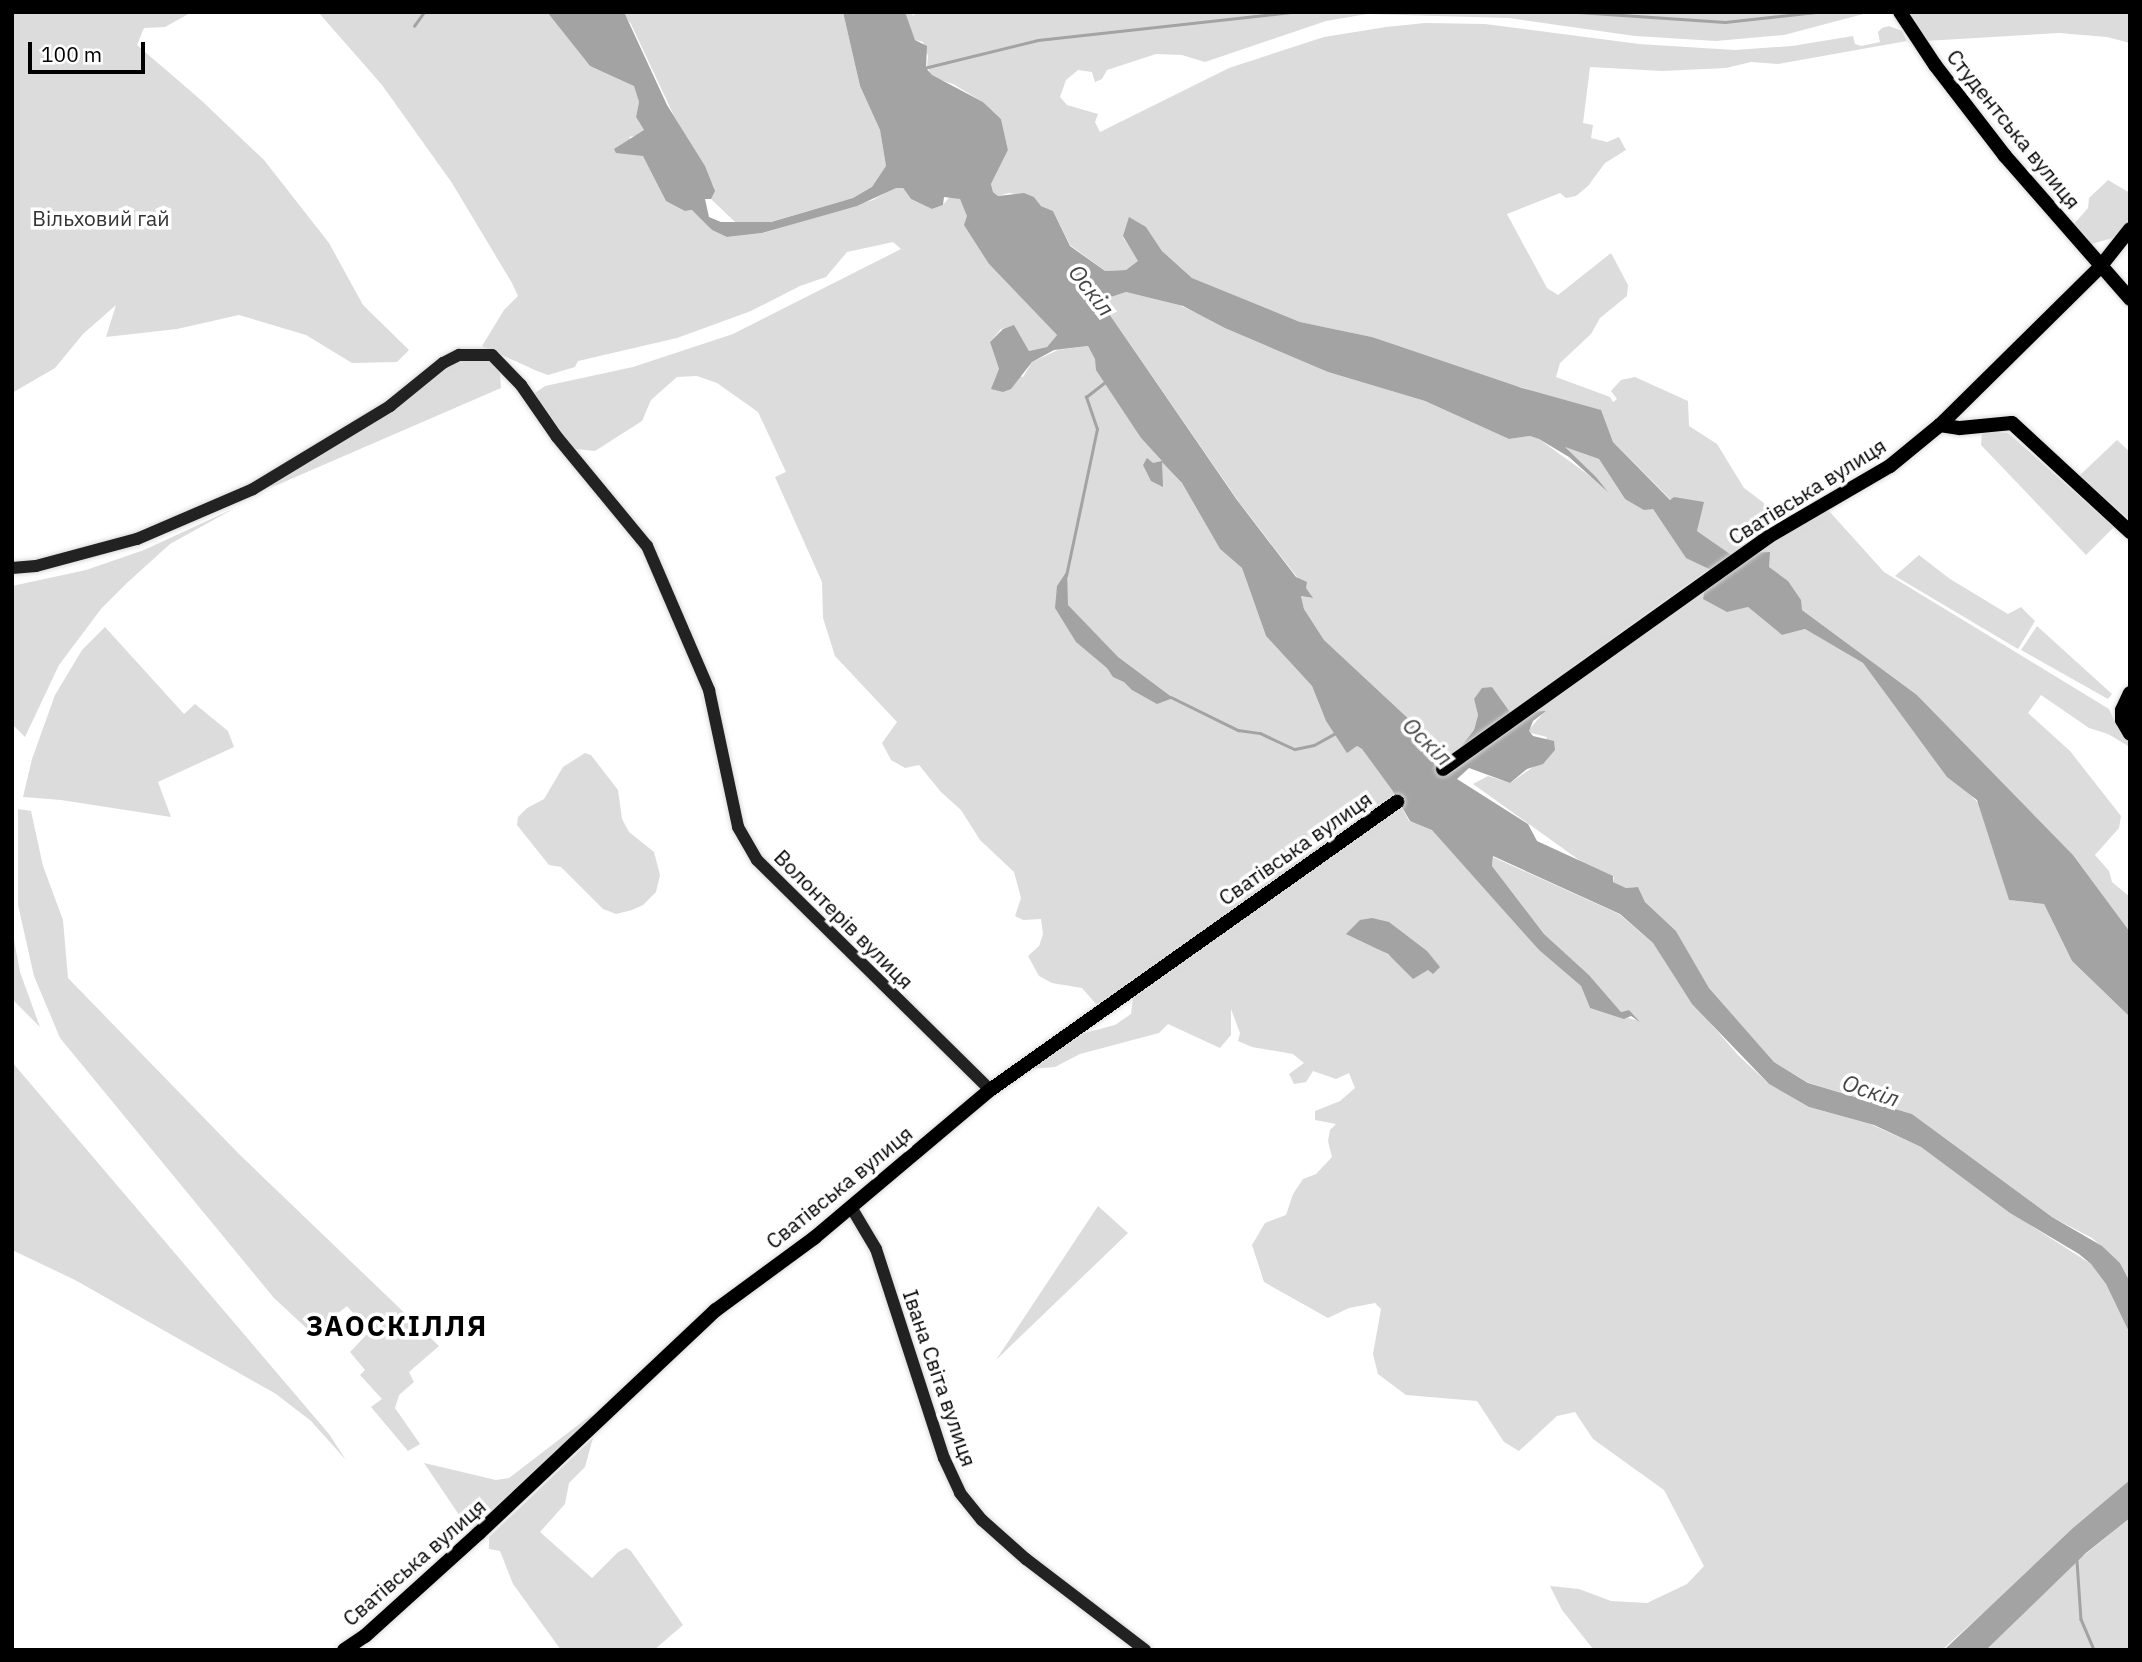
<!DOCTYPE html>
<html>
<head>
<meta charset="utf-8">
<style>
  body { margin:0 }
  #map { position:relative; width:2142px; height:1662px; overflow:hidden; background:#fff; font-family:"IBM Plex Sans",sans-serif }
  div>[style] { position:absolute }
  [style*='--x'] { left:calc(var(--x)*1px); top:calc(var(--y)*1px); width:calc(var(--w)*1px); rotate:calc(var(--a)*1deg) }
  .green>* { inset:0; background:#dcdcdc }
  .water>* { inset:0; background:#a3a3a3 }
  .stream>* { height:2.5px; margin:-1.25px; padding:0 1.25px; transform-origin:1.25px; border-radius:1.25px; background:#a3a3a3 }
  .roads { filter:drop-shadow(0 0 2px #dbdbdb) drop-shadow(0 0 2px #dbdbdb) }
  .secondary>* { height:12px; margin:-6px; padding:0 6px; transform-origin:6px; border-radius:6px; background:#222 }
  .primary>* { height:14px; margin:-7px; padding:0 7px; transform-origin:7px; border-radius:7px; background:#000 }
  span { translate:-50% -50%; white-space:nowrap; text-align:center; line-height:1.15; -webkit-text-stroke:7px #fff; paint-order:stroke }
  .street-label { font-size:21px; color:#000 }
  .park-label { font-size:21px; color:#333 }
  .water-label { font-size:23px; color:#444; font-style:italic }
  .district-label { font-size:28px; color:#000; font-weight:700; letter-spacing:2px }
  .frame { position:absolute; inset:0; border:14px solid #000; pointer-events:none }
  .scale { position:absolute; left:28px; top:42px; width:117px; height:32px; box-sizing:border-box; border:4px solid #000; border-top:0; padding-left:9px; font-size:21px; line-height:24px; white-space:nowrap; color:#000; -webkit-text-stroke:5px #fff; paint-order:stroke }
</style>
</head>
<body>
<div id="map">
  <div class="green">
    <div style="clip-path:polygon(12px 12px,192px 12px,165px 27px,144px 28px,137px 45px,202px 101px,264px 160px,329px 243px,363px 305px,409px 350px,397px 362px,352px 363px,306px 335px,239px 315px,177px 329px,106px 337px,116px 305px,83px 334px,55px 368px,12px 393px)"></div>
    <div style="clip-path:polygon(evenodd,318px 12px,547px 12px,590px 66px,634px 85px,639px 102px,636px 117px,644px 130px,640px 135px,629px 137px,685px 211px,694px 210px,712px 230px,728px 237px,763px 233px,873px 200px,890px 190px,887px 167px,872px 188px,853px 198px,770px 222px,735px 222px,711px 199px,714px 188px,700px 159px,674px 116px,631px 24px,622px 12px,843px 12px,860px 86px,880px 130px,886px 166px,911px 199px,932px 209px,943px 205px,950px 196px,960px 199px,989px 264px,1057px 335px,1047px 347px,1029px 351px,1014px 326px,1001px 329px,990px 342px,999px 369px,1023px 377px,1032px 362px,1058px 350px,1088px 346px,1141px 438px,1182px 483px,1220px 549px,1242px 568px,1266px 636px,1312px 686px,1326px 721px,1347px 752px,1357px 746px,1362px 749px,1392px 790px,1409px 821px,1432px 827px,1539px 950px,1581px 986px,1590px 1008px,1636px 1020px,1629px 1010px,1621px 1012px,1589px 975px,1544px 934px,1492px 866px,1493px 857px,1619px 914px,1653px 943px,1687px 996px,1738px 1055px,1769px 1084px,1809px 1107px,1870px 1124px,1921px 1147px,2008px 1211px,2091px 1264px,2106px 1284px,2130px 1334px,2130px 1481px,1942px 1650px,1593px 1649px,1562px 1610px,1550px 1586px,1579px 1589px,1611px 1601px,1647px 1603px,1687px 1584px,1704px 1566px,1664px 1490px,1593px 1439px,1575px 1412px,1557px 1416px,1519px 1451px,1504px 1442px,1477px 1401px,1406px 1395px,1378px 1374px,1373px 1354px,1381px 1309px,1375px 1303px,1349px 1308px,1328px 1318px,1264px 1282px,1252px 1245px,1265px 1223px,1286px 1215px,1293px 1194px,1303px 1179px,1316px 1174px,1332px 1157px,1328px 1141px,1330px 1130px,1336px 1124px,1315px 1120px,1315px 1111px,1340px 1101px,1355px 1088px,1349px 1073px,1336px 1079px,1313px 1071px,1306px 1082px,1294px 1084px,1289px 1074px,1304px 1063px,1293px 1054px,1252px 1047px,1238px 1041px,1240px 1033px,1231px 1009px,1231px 1035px,1220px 1048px,1168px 1024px,1159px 1033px,1080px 1054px,1055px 1067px,1030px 1069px,1081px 1034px,1115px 1025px,1131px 1014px,1133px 998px,1307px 872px,1108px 1002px,1096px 1004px,1082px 988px,1052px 983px,1039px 976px,1028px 956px,1039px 946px,1043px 934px,1041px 919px,1023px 920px,1015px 916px,1021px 898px,1014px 872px,980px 840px,961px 810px,941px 792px,919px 765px,905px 768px,891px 760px,882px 743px,897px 722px,835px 656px,823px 618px,822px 582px,775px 477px,786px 472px,758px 412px,717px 383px,697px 376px,677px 377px,651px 400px,642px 421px,595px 451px,566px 448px,539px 402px,535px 393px,545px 386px,633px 367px,733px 334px,901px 249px,893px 242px,847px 252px,826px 277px,800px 286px,751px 311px,677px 338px,578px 361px,575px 367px,548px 375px,537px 371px,482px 346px,504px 310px,518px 296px,512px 283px,452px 183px,382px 85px,318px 12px,1365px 940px,1417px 944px,1427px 951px,1428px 970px,1408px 973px,1401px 963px,1365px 940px)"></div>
    <div style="clip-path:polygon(903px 12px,912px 12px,913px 16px,916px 12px,1871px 12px,1784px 35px,1716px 41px,1635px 36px,1509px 18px,1367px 14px,1326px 21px,1205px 62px,1182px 55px,1156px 54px,1107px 70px,1102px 79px,1095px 82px,1092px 72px,1078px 70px,1066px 80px,1060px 97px,1067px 105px,1098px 114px,1095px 122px,1100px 132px,1229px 68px,1324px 37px,1386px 27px,1425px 23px,1485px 24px,1639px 44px,1735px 50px,1792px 46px,1853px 36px,1855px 44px,1861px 46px,1880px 42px,1878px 32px,1882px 28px,1889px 26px,1902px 31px,1907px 41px,1778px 64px,1751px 62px,1726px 68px,1662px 71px,1590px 67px,1583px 123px,1593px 125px,1591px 138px,1607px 142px,1619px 137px,1626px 150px,1605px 163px,1588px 186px,1576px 196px,1566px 198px,1560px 193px,1507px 214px,1547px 288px,1558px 295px,1611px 253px,1628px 285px,1627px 296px,1600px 318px,1591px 334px,1560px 363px,1556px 377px,1610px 397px,1613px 402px,1617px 399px,1611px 391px,1621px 380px,1635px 377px,1688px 401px,1689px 426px,1717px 444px,1744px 488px,1764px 503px,1767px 533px,1739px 553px,1730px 554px,1697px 531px,1699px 519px,1686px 501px,1674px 497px,1671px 500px,1613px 442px,1600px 410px,1537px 395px,1527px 389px,1458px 370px,1372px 337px,1300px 322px,1192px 278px,1162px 251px,1146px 227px,1123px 237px,1139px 261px,1126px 270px,1105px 271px,1070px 245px,1053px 211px,1041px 206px,1034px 197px,1009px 193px,998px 196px,993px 192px,991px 184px,1008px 150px,1001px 119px,983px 102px,953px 84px,932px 77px,927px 66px,928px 56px,923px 42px,915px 40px)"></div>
    <div style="clip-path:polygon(1909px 12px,2130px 12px,2130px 43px,2107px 37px,2059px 33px,1925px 41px)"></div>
    <div style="clip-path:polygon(2108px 180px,2130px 193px,2130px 218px,2113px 238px,2091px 244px,2073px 225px,2088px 208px,2089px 198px)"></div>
    <div style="clip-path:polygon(1126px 292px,1179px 305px,1328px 372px,1425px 401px,1509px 439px,1530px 436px,1539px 439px,1601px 484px,1563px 446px,1599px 459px,1625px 499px,1653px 509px,1686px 557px,1709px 569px,1575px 665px,1532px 700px,1510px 712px,1492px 687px,1474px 699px,1478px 715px,1474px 730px,1459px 749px,1435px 764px,1412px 722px,1324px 640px,1304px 609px,1301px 596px,1312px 598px,1310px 594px,1239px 502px,1103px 305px,1111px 297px)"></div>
    <div style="clip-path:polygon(486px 359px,494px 364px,500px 373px,501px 388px,277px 485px,232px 498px,310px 462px,455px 360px)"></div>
    <div style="clip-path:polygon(1995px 432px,2008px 433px,2114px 527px,2086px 555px,1981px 445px,1982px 433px)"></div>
    <div style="clip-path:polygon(2117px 440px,2130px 452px,2130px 520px,2079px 476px)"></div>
    <div style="clip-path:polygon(235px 508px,170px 544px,128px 582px,101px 609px,59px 665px,25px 737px,12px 724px,12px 586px,86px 570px,144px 550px)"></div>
    <div style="clip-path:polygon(1829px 511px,1884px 572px,2109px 709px,2117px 726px,2130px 741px,2130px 747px,2108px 734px,2089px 728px,2041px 695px,2028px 713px,2070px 751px,2121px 816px,2119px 828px,2095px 855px,2109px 871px,2112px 882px,2130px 897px,2130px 932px,2073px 855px,1917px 695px,1802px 610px,1756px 553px,1820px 513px)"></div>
    <div style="clip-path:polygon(1919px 555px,1950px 579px,2008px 614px,2021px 607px,2035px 621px,2018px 649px,1895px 576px)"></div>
    <div style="clip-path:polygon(1707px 589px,1738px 608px,1748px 607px,1782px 635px,1805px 629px,1863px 663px,1914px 732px,1979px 804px,2009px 900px,2044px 904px,2072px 961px,2130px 1017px,2130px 1282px,2120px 1263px,2092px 1238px,2052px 1217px,1912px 1114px,1809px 1083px,1774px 1062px,1709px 988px,1676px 931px,1645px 902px,1638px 887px,1626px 888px,1613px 882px,1614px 877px,1593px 870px,1473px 784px,1488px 776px,1510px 783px,1536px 765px,1547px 737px,1527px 732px,1545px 711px,1533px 711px)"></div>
    <div style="clip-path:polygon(2037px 626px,2112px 694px,2108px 699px,2021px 650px)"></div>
    <div style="clip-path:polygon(105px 627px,184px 714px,195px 704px,228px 731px,234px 747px,158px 782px,171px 817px,61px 800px,23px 797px,32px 759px,55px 695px,82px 650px)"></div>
    <div style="clip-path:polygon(585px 753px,591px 755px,618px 790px,622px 819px,629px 832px,654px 852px,660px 875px,656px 892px,643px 905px,632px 910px,616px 914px,603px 909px,561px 867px,549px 865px,517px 825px,518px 817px,527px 808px,544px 799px,563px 767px)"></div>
    <div style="clip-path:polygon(18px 809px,31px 811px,43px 866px,63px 920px,68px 978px,240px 1155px,439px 1346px,409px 1372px,414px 1382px,399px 1395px,395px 1408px,420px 1444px,408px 1451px,371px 1407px,382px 1399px,360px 1375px,365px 1370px,350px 1352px,369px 1332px,347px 1306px,326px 1323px,327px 1328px,316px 1337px,274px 1298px,60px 1038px,34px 976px,18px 905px)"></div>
    <div style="clip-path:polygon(12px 929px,20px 972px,40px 1027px,12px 999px)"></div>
    <div style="clip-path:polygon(12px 1062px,329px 1434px,346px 1460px,311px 1421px,276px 1394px,75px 1280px,12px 1250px)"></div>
    <div style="clip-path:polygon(1098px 1206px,1128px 1233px,996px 1360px)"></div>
    <div style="clip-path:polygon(596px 1415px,472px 1534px,424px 1463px,496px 1480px,509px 1478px,590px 1416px)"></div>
    <div style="clip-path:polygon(593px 1438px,585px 1467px,569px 1483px,565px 1504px,540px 1532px,592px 1578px,618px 1552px,626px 1548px,631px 1551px,683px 1625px,654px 1650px,561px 1650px,513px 1584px,500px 1551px,489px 1549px,489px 1537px)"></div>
    <div style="clip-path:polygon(2130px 1518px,2130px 1650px,1986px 1650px,2077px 1561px)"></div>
  </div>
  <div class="water">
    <div style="clip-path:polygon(547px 12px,624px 12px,667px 105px,705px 166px,715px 191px,711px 199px,705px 199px,709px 217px,721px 222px,771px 222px,853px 198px,872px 187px,886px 166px,880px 130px,860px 86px,843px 12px,905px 12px,915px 40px,927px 46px,926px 68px,932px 75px,983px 102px,1001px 119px,1008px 150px,991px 184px,993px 192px,998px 196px,1024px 193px,1034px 197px,1041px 206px,1053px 211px,1070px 246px,1105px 271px,1126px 270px,1138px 261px,1123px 236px,1129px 217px,1146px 227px,1162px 251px,1192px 278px,1300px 322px,1372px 337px,1522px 388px,1601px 410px,1613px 442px,1670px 500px,1674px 497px,1704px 502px,1697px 531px,1730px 554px,1770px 552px,1769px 567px,1788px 581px,1801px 600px,1802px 610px,1917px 695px,2073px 855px,2130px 932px,2130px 1017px,2072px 961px,2044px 904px,2009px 900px,1977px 800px,1947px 777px,1863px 663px,1805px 629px,1782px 635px,1748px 607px,1727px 612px,1703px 599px,1709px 569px,1686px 558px,1653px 509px,1644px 510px,1625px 499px,1599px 459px,1565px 447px,1596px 477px,1608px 492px,1569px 457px,1539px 439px,1530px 436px,1509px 439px,1425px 401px,1328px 372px,1225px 328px,1183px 306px,1126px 292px,1111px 297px,1103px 305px,1237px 500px,1296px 577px,1307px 582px,1306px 588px,1313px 598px,1301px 596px,1304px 609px,1324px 640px,1412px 722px,1435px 764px,1459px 749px,1474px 730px,1478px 715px,1474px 699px,1482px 688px,1492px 687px,1510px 712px,1546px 711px,1533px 721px,1529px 731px,1533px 736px,1554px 741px,1555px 750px,1543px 764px,1527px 769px,1510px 783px,1469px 768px,1457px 779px,1528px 824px,1537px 841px,1613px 876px,1613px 882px,1626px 888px,1638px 887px,1645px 902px,1676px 931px,1709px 988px,1774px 1062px,1808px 1083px,1912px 1114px,2052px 1217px,2102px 1246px,2120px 1263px,2130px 1282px,2130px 1334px,2106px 1284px,2091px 1264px,2079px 1254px,2010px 1213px,1921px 1147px,1874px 1125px,1809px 1107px,1769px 1084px,1692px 1004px,1653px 943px,1620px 914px,1493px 856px,1492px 866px,1544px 934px,1589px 975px,1621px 1012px,1629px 1010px,1640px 1022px,1631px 1016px,1624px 1019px,1590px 1008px,1581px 986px,1539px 950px,1432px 830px,1410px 821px,1392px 790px,1362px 749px,1357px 746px,1347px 753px,1326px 721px,1312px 686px,1266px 636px,1242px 568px,1220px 549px,1182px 483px,1162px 462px,1163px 487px,1151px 481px,1143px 465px,1147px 458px,1153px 463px,1162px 461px,1141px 438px,1096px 370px,1095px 359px,1088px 346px,1054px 350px,1032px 362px,1011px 389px,1003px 392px,991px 389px,999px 369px,990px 342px,1003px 329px,1014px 325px,1029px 351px,1047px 347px,1057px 335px,989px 264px,964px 225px,967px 216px,960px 199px,944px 197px,943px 205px,932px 209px,911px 199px,903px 188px,896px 188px,857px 206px,762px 233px,727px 237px,712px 230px,692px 210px,685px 211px,666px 201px,643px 156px,616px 153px,614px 149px,644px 130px,636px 117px,639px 102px,634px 86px,590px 66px)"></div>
    <div style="clip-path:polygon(1067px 571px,1068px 605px,1118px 657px,1173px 698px,1157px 704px,1132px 690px,1124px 682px,1113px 677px,1107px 668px,1076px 642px,1055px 608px,1057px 586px)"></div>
    <div style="clip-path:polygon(1372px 918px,1389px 922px,1427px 951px,1440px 967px,1433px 974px,1428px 970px,1413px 979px,1388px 954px,1346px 934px,1360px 920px)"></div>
    <div style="clip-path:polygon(2130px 1480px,2130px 1518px,2086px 1553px,1986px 1650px,1944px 1650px,2073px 1528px)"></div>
  </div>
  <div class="stream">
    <div style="--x:1578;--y:12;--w:147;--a:3.9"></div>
    <div style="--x:1725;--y:22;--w:91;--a:-6.3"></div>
    <div style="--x:414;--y:26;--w:17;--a:-54"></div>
    <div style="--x:924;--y:68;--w:117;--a:-13.8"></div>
    <div style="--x:1038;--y:40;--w:254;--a:-6.3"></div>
    <div style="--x:1066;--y:576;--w:150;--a:-78.1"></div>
    <div style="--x:1097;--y:429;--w:34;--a:-109"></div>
    <div style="--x:1086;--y:397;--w:23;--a:-38"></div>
    <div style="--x:1171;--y:697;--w:75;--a:26.2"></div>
    <div style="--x:1238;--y:730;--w:22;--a:8"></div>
    <div style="--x:1260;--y:733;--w:38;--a:25"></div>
    <div style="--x:1295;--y:749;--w:19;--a:-12"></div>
    <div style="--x:1314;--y:745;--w:23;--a:-29"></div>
    <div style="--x:2077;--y:1561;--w:58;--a:86.1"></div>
    <div style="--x:2081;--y:1619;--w:34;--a:67"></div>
  </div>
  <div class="roads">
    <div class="secondary">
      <div style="--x:12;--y:568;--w:24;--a:-5"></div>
      <div style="--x:36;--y:566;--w:105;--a:-15"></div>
      <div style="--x:137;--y:539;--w:126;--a:-23.3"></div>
      <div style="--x:253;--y:489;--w:160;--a:-31.2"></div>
      <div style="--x:390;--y:406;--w:68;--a:-39.1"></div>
      <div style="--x:443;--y:363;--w:18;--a:-27"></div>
      <div style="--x:459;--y:355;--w:33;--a:0"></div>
      <div style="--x:492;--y:355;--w:42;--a:46"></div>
      <div style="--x:521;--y:385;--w:63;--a:55.3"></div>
      <div style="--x:557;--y:437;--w:141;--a:50.5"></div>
      <div style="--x:647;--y:546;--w:157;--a:66.7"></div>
      <div style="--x:709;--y:690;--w:140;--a:78"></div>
      <div style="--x:738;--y:827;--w:38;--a:60"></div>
      <div style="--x:757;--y:860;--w:327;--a:44.6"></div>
      <div style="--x:851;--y:1207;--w:49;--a:59.2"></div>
      <div style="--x:876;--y:1249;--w:220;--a:72"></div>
      <div style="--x:944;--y:1458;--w:38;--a:65"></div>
      <div style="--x:960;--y:1493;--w:35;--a:51"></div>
      <div style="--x:982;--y:1520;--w:59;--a:41.6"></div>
      <div style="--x:1026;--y:1559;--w:150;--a:37.4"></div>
    </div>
    <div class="primary">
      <div style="--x:1900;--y:12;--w:64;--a:56.6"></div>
      <div style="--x:1935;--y:65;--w:115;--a:52.4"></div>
      <div style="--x:2005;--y:156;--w:190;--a:48.8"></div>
      <div style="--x:1940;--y:425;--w:20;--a:9"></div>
      <div style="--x:1960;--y:428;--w:52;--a:-5.5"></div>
      <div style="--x:2012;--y:423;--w:161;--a:42.7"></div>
      <div style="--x:2130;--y:693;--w:19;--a:115"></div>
      <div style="--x:2122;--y:710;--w:10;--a:90"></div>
      <div style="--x:2122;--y:720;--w:16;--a:60"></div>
      <div style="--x:1443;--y:769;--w:399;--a:-35.5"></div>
      <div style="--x:1768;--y:537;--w:141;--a:-30.2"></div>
      <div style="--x:1890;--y:466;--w:65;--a:-39.4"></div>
      <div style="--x:1940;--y:425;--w:225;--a:-44.6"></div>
      <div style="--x:2100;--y:267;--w:48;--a:-51.7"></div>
      <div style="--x:344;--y:1650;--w:25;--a:-34"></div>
      <div style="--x:365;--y:1636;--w:154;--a:-42.1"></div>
      <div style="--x:479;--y:1533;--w:325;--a:-43.3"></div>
      <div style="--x:716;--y:1310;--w:122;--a:-36.3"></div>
      <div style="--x:814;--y:1238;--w:230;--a:-40.1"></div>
      <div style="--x:990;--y:1090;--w:499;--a:-35.3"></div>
    </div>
  </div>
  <div class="street-label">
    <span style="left:2014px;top:129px;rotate:51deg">Студентська вулиця</span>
    <span style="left:1807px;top:491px;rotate:-32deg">Сватівська вулиця</span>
    <span style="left:1295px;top:848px;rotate:-35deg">Сватівська вулиця</span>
    <span style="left:844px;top:919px;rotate:45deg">Волонтерів вулиця</span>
    <span style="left:839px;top:1187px;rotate:-39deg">Сватівська вулиця</span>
    <span style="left:940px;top:1378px;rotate:71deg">Івана Світа вулиця</span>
    <span style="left:414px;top:1562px;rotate:-41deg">Сватівська вулиця</span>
  </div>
  <div class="park-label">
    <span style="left:101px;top:218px">Вільховий гай</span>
  </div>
  <div class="water-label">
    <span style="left:1092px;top:290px;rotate:52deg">Оскіл</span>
    <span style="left:1428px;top:741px;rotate:44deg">Оскіл</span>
    <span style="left:1871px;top:1090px;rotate:18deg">Оскіл</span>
  </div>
  <div class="district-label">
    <span style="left:397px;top:1326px">ЗАОСКIЛЛЯ</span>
  </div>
  <div class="frame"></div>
  <div class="scale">100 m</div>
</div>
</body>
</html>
